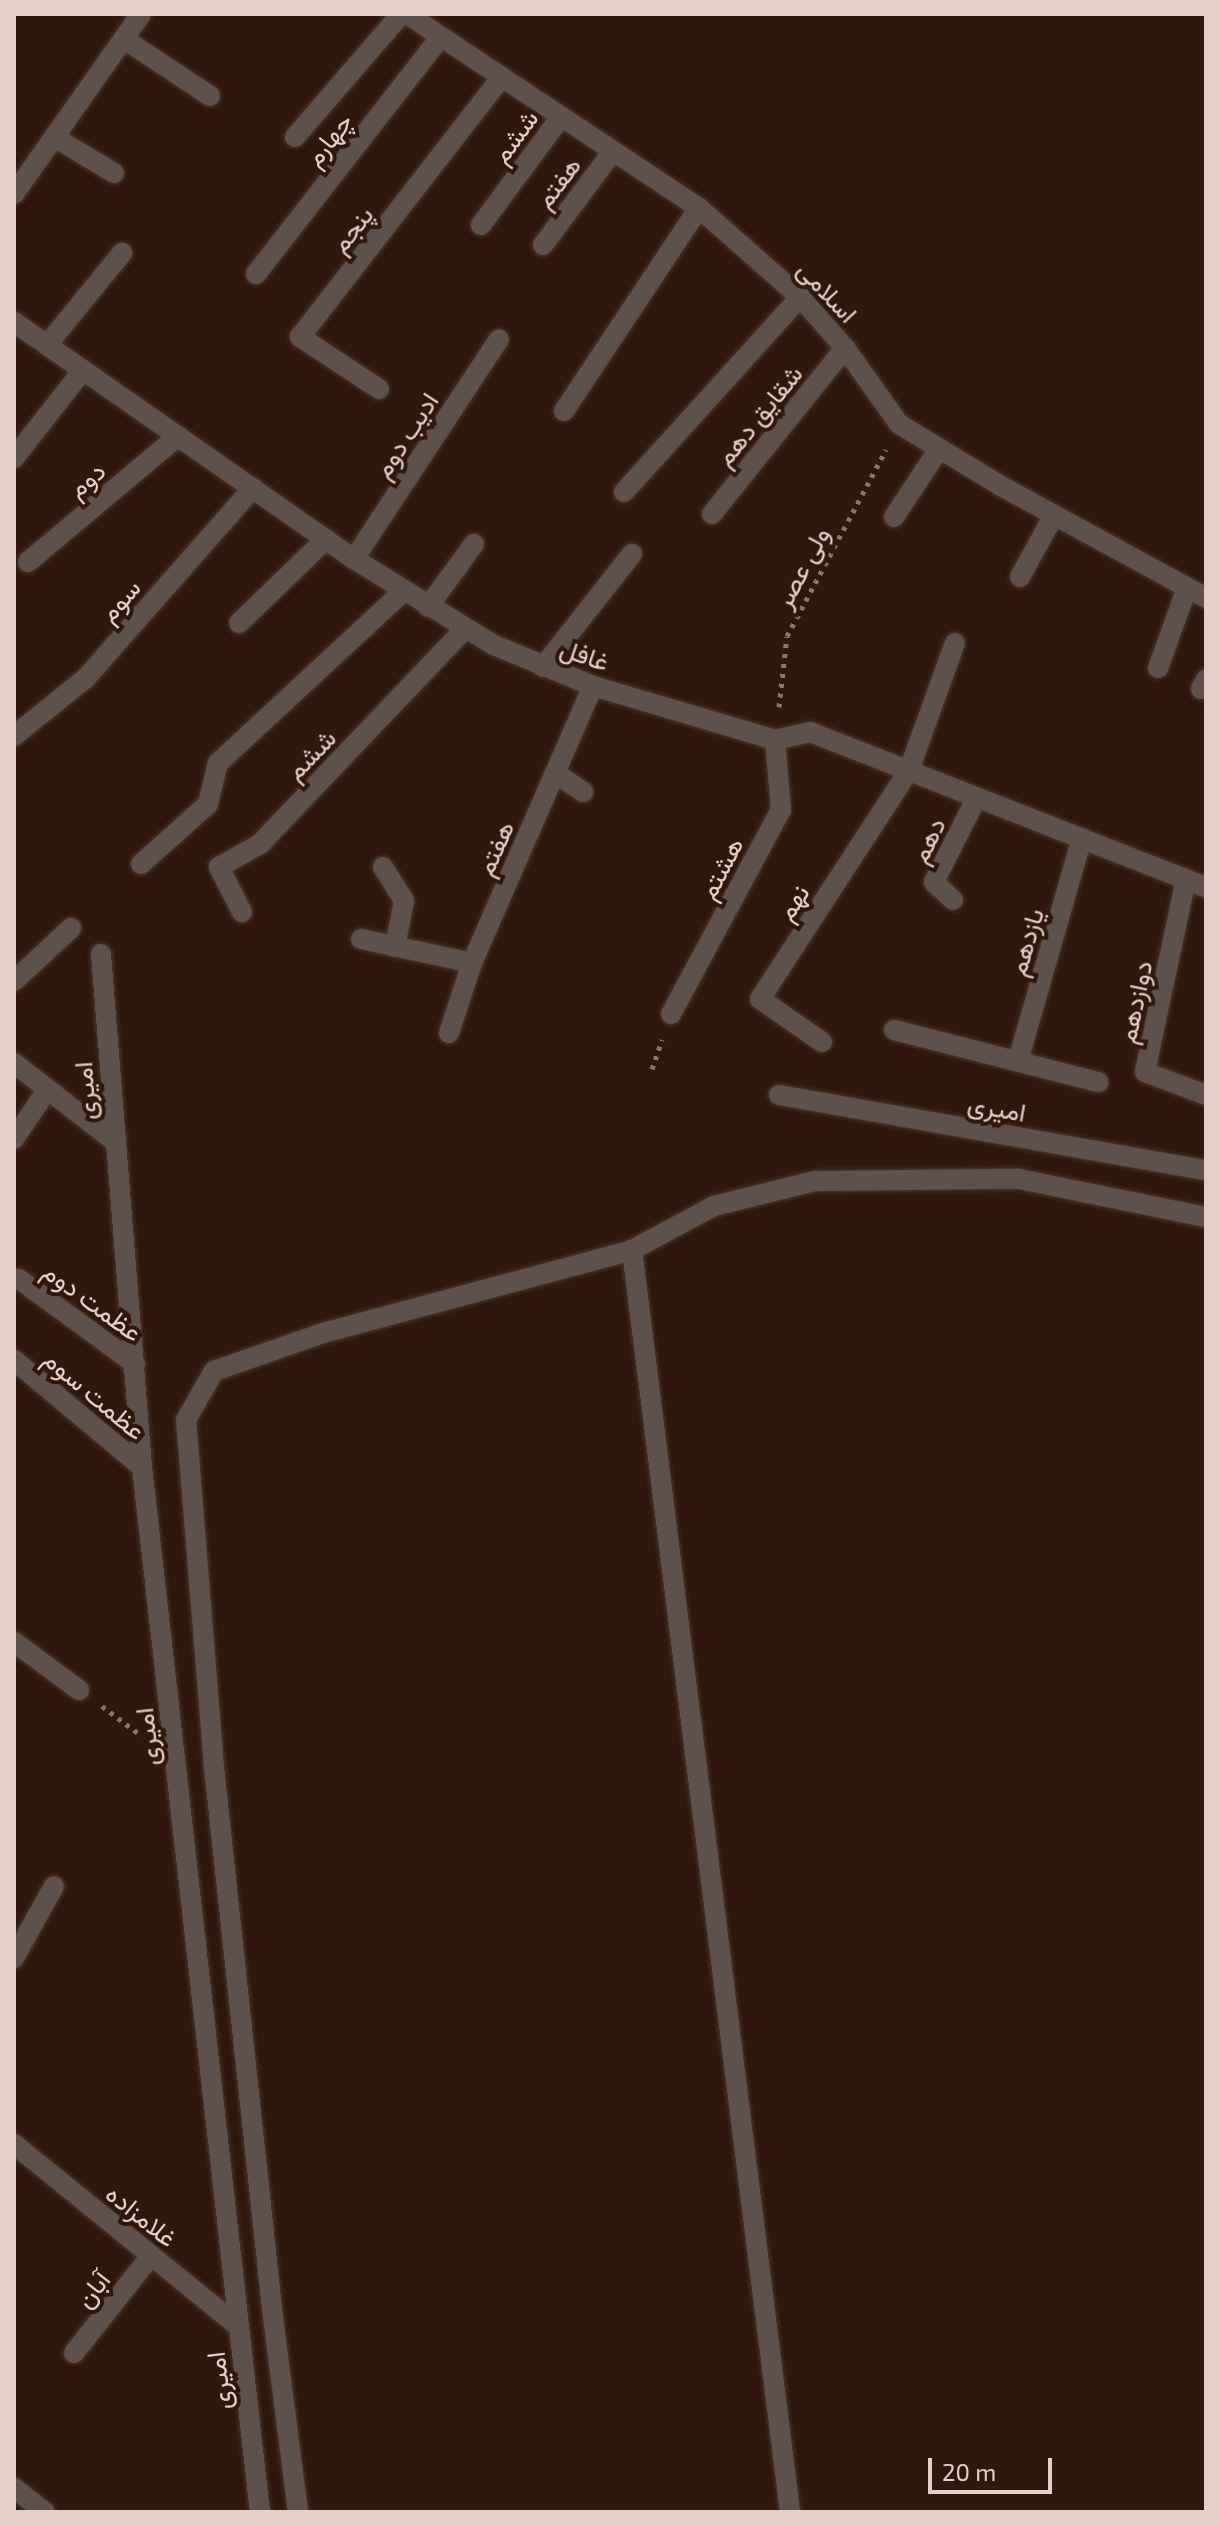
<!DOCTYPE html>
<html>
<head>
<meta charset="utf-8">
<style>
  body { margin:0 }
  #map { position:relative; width:1220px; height:2526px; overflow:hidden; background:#2f170b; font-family:"Exo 2",Vazirmatn,sans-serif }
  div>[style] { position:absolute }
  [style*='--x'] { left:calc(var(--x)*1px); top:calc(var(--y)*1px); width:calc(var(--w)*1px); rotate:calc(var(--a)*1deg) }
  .path>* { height:5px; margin-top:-2.5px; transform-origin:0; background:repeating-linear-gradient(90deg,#8a756c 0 4px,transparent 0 10px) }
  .roads { filter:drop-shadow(0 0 2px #4c3529) drop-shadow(0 0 2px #4c3529) }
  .service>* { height:20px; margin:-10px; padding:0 10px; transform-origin:10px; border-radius:10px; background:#5e514b }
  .minor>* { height:20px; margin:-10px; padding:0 10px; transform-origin:10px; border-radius:10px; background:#5e514b }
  span { translate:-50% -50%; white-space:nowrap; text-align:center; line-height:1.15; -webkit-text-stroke:8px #2f170b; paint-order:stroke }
  .street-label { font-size:26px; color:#e2d0c8 }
  .frame { position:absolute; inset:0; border:16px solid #e2d0c8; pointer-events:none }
  .scale { position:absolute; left:928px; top:2458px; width:124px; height:36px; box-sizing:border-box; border:4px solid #e2d0c8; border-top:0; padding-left:10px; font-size:24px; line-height:28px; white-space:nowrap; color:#e2d0c8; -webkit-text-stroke:6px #2f170b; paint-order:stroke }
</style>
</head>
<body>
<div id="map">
  <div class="path">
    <div style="--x:779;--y:707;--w:71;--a:-83.6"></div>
    <div style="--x:787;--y:636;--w:211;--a:-62"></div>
    <div style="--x:652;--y:1069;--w:31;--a:-71"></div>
    <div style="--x:102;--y:1706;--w:50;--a:36.9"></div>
  </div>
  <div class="roads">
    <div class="service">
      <div style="--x:632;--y:1250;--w:1272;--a:82.86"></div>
      <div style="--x:298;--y:2512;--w:206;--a:-97.3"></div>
      <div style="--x:272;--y:2308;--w:544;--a:-96.12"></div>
      <div style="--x:214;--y:1767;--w:348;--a:-94.6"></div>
      <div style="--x:186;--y:1420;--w:56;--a:-60.3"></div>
      <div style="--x:214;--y:1371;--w:115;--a:-19.2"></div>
      <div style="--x:323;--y:1333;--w:320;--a:-15"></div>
      <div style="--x:632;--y:1250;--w:93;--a:-28.2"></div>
      <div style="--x:714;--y:1206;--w:104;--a:-13.9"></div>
      <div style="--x:815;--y:1181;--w:204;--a:-0.6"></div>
      <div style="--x:1019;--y:1179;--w:191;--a:11.5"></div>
    </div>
    <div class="minor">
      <div style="--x:407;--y:14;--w:351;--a:33.6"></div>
      <div style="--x:699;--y:208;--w:135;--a:41.4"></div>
      <div style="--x:800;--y:297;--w:68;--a:48.6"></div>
      <div style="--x:845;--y:348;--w:93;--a:54.6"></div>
      <div style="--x:899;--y:424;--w:119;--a:31.3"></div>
      <div style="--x:1001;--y:486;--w:234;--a:28.6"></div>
      <div style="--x:124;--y:39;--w:103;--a:33.5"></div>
      <div style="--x:54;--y:137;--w:70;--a:31"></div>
      <div style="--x:295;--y:137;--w:162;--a:-49.2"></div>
      <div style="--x:14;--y:194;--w:220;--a:-54.8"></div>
      <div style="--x:481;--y:225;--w:134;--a:-53.5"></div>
      <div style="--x:543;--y:245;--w:117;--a:-53.3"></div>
      <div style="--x:256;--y:274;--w:301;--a:-52.1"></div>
      <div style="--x:14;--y:322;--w:414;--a:34.9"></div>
      <div style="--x:354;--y:559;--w:164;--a:31.6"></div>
      <div style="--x:494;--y:645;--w:107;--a:22.5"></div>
      <div style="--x:593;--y:686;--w:190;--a:16.5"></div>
      <div style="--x:775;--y:740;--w:36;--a:-13"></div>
      <div style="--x:810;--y:732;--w:425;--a:21.4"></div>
      <div style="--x:47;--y:345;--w:119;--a:-50.8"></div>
      <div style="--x:379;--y:389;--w:95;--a:-146.6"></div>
      <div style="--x:300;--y:337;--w:329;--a:-52.2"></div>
      <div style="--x:564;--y:411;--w:244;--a:-56.4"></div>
      <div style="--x:14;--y:458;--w:112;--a:-51.9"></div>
      <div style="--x:624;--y:492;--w:263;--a:-47.9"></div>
      <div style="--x:712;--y:514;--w:213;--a:-51.3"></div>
      <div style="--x:894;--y:517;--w:82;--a:-56.5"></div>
      <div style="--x:354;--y:559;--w:263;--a:-56.6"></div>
      <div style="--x:28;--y:562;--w:196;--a:-40"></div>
      <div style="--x:1020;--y:577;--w:71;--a:-61.3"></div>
      <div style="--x:428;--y:607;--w:78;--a:-53.9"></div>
      <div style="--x:239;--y:623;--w:121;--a:-44"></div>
      <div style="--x:543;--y:667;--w:144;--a:-51.8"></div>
      <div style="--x:1158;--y:668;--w:85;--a:-70.1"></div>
      <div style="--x:1201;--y:689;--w:11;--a:-63"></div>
      <div style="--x:14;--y:736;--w:92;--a:-38.9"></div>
      <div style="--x:86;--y:678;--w:253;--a:-48.7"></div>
      <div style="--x:555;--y:773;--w:34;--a:34"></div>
      <div style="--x:141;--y:864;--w:90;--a:-41.8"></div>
      <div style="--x:208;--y:804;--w:42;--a:-76.3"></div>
      <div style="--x:218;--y:763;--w:253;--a:-42.8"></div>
      <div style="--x:383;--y:867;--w:40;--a:58"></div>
      <div style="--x:404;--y:901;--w:47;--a:101.1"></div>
      <div style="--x:1186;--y:879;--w:197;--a:102"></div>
      <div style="--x:1145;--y:1072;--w:65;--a:20.7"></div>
      <div style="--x:953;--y:900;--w:26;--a:-137"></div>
      <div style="--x:934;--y:882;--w:95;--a:-63.2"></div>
      <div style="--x:242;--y:912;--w:51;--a:-117.1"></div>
      <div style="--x:219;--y:867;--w:47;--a:-29.3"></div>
      <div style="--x:260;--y:844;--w:296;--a:-46.4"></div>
      <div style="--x:361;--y:939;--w:114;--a:12.2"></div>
      <div style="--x:101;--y:954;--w:515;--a:85.43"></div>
      <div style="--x:142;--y:1467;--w:1052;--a:83.56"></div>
      <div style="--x:14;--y:981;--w:78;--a:-42.9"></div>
      <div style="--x:671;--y:1014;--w:232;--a:-61.7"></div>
      <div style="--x:781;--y:810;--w:70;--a:-94.9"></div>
      <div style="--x:894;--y:1030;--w:211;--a:14.3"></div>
      <div style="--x:449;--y:1033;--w:74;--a:-71.8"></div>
      <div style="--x:472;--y:963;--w:302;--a:-66.4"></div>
      <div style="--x:822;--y:1042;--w:75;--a:-145.3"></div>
      <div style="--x:760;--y:999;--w:273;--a:-56.9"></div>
      <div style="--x:909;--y:770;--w:135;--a:-70.1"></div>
      <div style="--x:1018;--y:1061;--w:232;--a:-74"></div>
      <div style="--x:14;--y:1063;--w:125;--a:37.9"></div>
      <div style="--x:779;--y:1095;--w:434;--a:10"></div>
      <div style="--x:14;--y:1139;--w:59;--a:-56"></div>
      <div style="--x:19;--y:1279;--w:144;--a:36.2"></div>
      <div style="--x:14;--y:1360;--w:167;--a:39.9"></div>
      <div style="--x:14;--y:1642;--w:81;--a:36.4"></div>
      <div style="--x:14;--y:1958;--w:82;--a:-60.9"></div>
      <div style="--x:14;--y:2144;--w:289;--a:39.1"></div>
      <div style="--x:74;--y:2353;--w:124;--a:-51.6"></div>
      <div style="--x:14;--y:2488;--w:39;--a:38"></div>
    </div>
  </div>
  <div class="street-label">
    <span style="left:514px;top:136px;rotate:-54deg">ششم</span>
    <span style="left:328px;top:139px;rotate:-52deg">چهارم</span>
    <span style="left:557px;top:182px;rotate:-53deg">هفتم</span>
    <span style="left:351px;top:229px;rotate:-52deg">پنجم</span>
    <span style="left:828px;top:291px;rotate:47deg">اسلامی</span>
    <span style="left:758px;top:415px;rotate:-51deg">شقایق دهم</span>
    <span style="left:405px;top:435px;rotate:-57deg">ادیب دوم</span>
    <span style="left:86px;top:479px;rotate:-40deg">دوم</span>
    <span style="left:801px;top:567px;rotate:-62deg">ولی عصر</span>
    <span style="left:119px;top:600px;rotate:-49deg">سوم</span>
    <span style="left:585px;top:654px;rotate:19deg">غافل</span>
    <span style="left:310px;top:754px;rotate:-46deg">ششم</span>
    <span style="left:927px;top:840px;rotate:-64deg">دهم</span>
    <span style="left:494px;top:848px;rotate:-66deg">هفتم</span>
    <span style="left:720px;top:868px;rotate:-62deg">هشتم</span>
    <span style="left:792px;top:902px;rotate:-57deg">نهم</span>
    <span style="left:1025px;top:942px;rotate:-74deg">یازدهم</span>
    <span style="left:1134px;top:1002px;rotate:-78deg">دوازدهم</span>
    <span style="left:84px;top:1091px;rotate:-94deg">امیری</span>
    <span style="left:997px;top:1107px;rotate:10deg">امیری</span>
    <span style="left:93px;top:1301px;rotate:36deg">عظمت دوم</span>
    <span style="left:95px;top:1394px;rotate:40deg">عظمت سوم</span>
    <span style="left:146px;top:1737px;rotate:-96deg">امیری</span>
    <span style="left:142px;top:2215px;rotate:39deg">غلامزاده</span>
    <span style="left:92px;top:2289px;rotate:-52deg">آبان</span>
    <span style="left:218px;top:2381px;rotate:-97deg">امیری</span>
  </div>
  <div class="frame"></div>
  <div class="scale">20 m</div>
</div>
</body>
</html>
